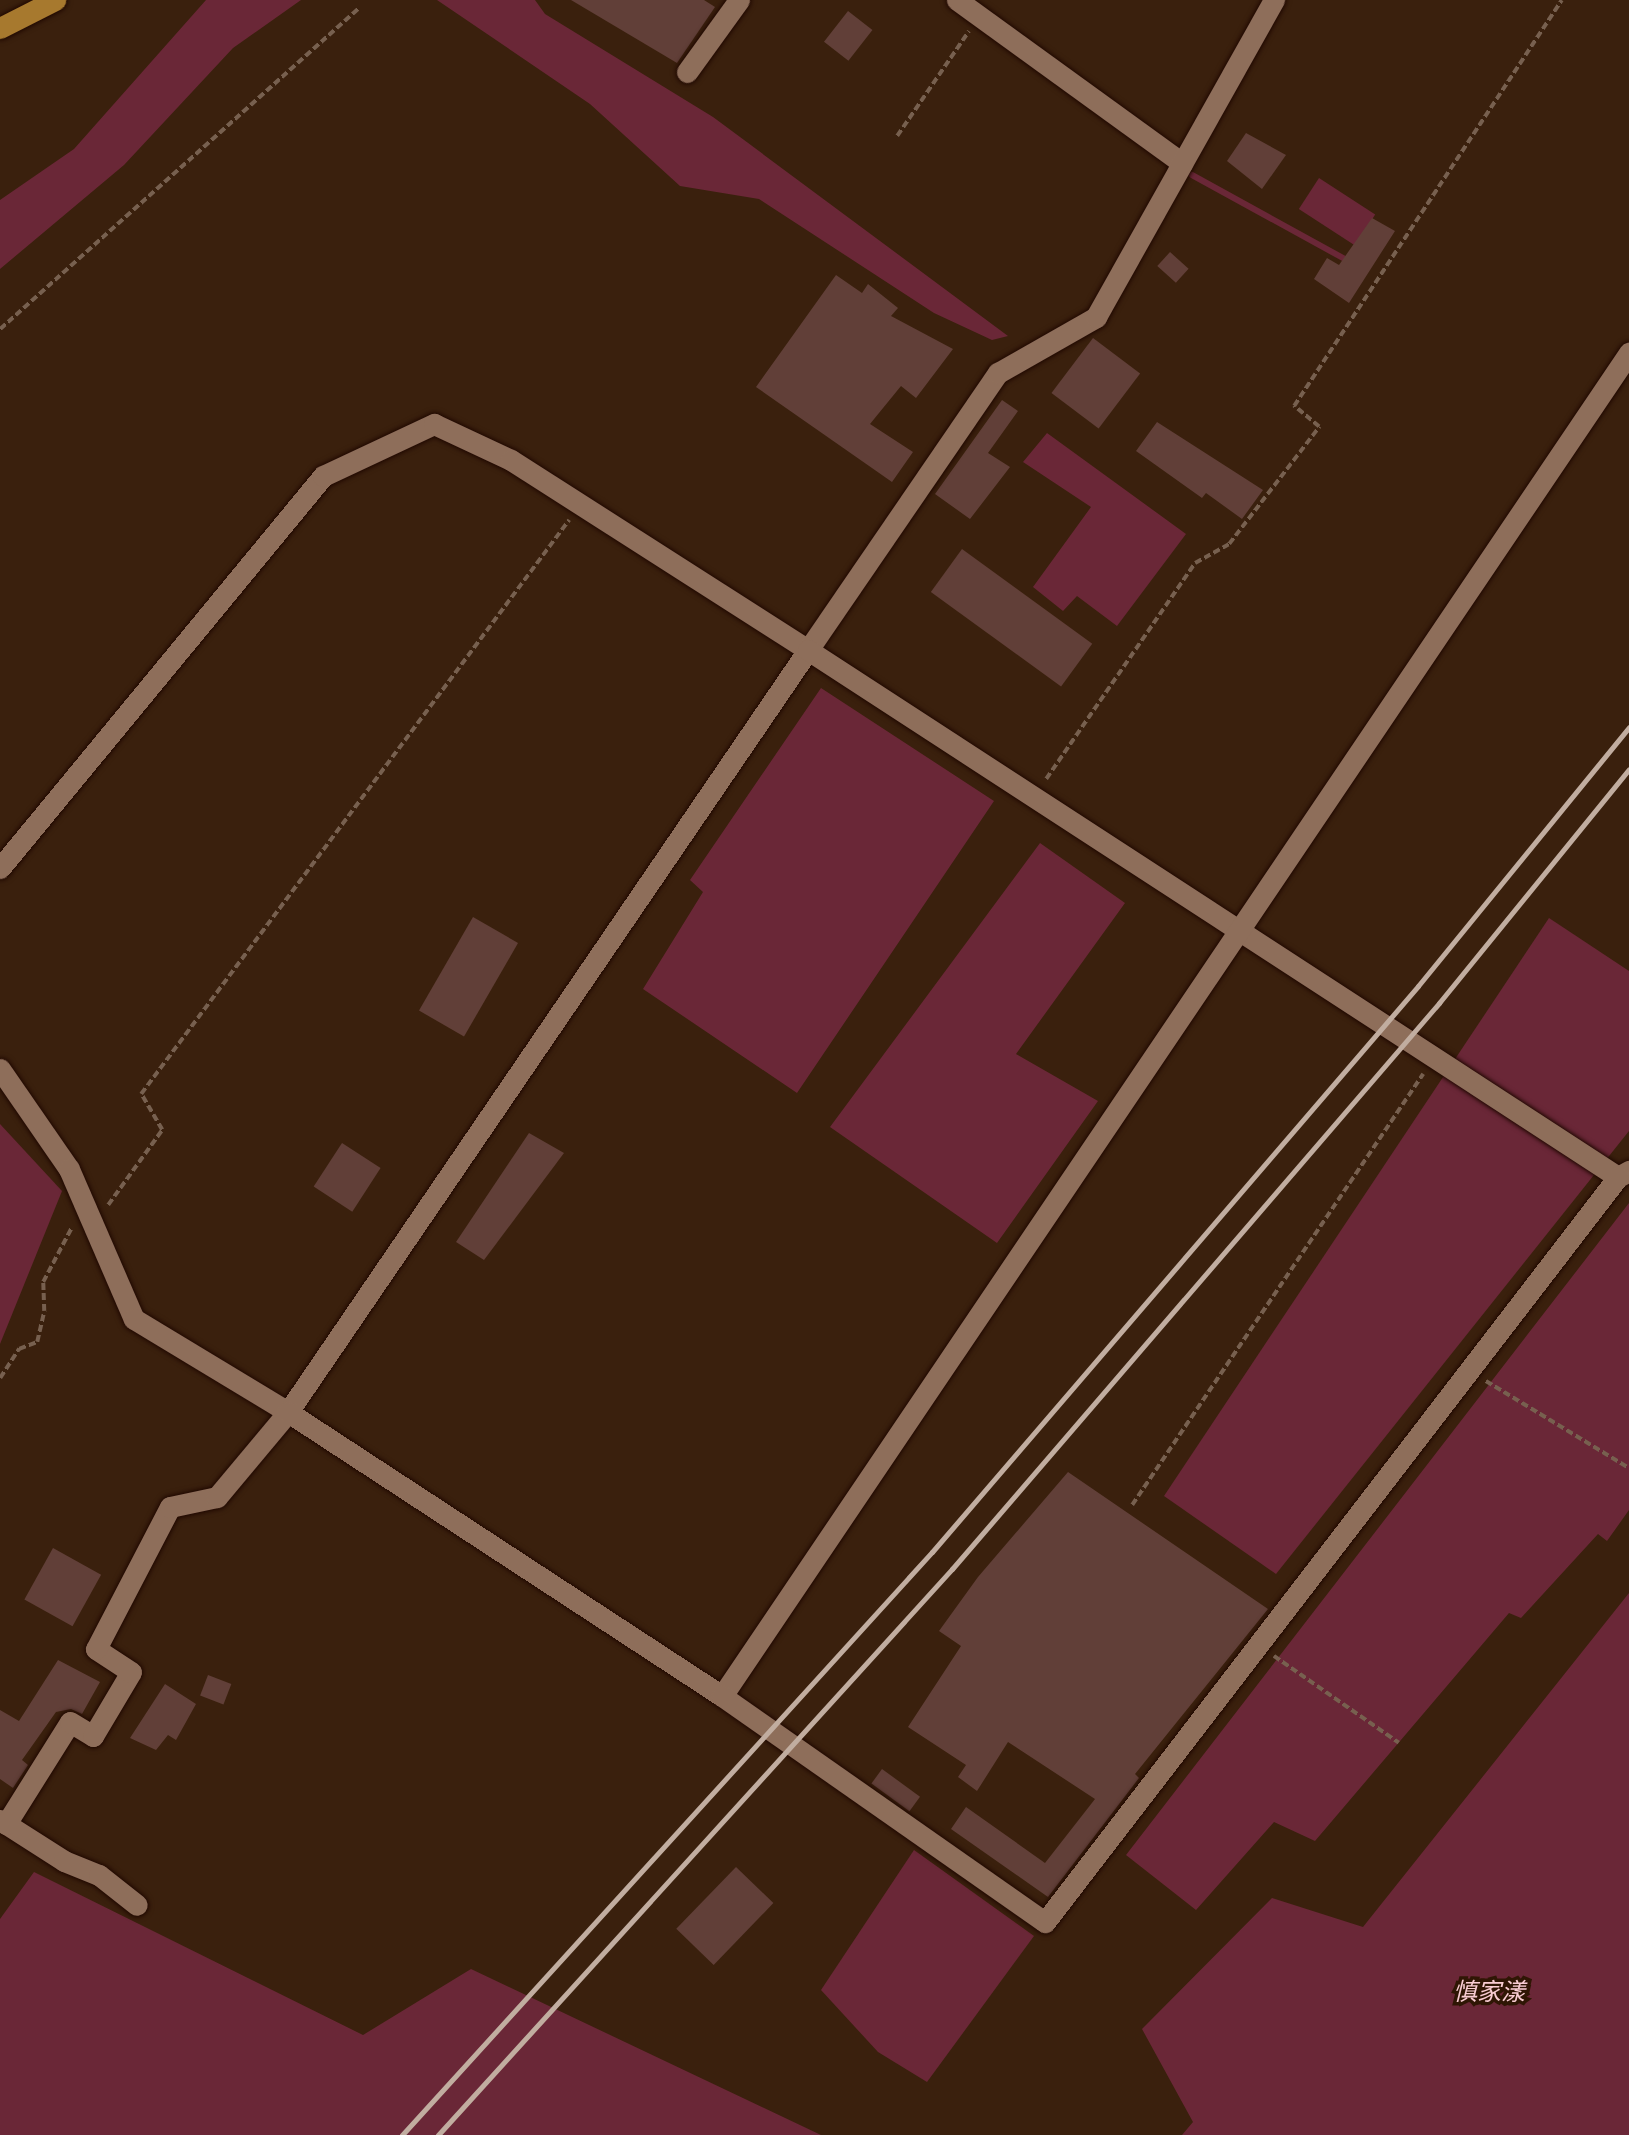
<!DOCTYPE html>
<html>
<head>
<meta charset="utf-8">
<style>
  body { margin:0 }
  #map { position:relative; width:1629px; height:2135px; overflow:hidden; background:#3a200d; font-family:"Source Sans 3","Noto Sans SC",sans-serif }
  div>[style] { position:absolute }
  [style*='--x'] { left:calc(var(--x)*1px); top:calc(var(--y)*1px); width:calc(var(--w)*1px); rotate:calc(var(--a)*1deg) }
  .water>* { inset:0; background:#6a2737; transform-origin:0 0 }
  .stream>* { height:6px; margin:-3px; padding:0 3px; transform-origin:3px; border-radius:3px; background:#6a2737 }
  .building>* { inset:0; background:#613f38; transform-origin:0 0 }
  .path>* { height:3.5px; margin-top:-1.75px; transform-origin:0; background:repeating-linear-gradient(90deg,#77604f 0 7px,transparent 0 10.5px) }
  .roads { filter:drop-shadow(0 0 2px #200800) drop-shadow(0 0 2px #200800) }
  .minor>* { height:21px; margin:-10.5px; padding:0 10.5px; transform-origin:10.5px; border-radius:10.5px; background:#8e6e5a }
  .major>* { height:21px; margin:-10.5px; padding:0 10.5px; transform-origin:10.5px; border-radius:10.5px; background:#a7792e }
  .rail>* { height:5px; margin:-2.5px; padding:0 2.5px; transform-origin:2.5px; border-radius:2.5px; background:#c1ada0 }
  span { translate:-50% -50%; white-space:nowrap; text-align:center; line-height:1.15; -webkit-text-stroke:7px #2f1604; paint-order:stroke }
  .water-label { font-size:24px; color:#f9cdd3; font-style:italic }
</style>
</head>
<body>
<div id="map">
  <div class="water">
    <div style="clip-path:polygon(206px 0,301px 0,233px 48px,124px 165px,0 269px,0 200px,74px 149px)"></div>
    <div style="clip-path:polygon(437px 0,535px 0,545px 14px,713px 117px,1008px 336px,992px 340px,934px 313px,759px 199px,680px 186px,590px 104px)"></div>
    <div style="left:1319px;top:178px;width:67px;height:37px;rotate:33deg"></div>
    <div style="clip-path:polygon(1047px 433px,1186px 534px,1117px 626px,1077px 596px,1063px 611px,1033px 587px,1091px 507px,1023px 462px)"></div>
    <div style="clip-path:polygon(821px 688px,994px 801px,797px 1093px,643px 989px,703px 892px,690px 880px)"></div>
    <div style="clip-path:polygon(1040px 843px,1125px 903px,1016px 1054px,1098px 1101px,997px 1243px,830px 1127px)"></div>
    <div style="clip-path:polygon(1549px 918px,1629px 971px,1629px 1131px,1276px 1574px,1164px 1496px)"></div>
    <div style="clip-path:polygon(0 1124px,62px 1191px,0 1344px)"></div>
    <div style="clip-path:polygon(1629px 1203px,1629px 1510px,1607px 1541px,1598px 1534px,1521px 1618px,1509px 1613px,1315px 1841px,1274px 1822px,1196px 1910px,1126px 1855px)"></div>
    <div style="clip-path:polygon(1629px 1593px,1629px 2135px,1182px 2135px,1193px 2122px,1142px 2029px,1272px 1898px,1363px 1927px)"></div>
    <div style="clip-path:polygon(914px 1850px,1034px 1936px,927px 2082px,878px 2052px,821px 1990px)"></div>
    <div style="clip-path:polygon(34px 1872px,363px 2035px,471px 1969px,821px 2135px,0 2135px,0 1919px)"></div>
  </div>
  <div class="stream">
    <div style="--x:1192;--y:175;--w:180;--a:28.8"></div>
  </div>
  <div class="building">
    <div style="clip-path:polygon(571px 0,704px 0,715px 7px,677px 63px)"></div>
    <div style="left:848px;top:11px;width:31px;height:39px;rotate:38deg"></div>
    <div style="clip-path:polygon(1246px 133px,1286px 155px,1262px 189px,1227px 161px)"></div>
    <div style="clip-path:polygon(1372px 218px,1395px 231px,1349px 303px,1314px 279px,1327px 258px,1339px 265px)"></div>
    <div style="left:1170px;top:252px;width:25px;height:19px;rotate:42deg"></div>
    <div style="clip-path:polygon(836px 275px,862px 293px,868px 284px,898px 308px,891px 316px,953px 349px,916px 398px,901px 386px,870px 424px,913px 452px,892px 482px,756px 387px)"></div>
    <div style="left:1093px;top:338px;width:59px;height:69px;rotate:37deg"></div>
    <div style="clip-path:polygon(1002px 400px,1018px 411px,988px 453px,1010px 467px,970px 519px,935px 494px)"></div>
    <div style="clip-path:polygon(1157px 422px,1263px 490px,1242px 519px,1206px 493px,1202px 498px,1136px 451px)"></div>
    <div style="left:962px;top:549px;width:161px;height:53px;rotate:36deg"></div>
    <div style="left:473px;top:917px;width:52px;height:108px;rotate:30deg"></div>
    <div style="clip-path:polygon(529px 1133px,564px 1153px,484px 1260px,456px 1242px)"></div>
    <div style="left:342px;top:1143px;width:46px;height:52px;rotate:33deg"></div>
    <div style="clip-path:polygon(1068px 1472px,1268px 1609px,1135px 1774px,1139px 1778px,1048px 1897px,951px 1829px,966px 1807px,1045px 1863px,1095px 1799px,1008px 1742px,977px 1791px,958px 1777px,966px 1765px,908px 1727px,961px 1646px,939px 1631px,978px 1577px)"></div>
    <div style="left:53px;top:1548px;width:55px;height:59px;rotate:29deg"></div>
    <div style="clip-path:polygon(58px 1660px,100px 1682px,82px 1714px,71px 1709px,56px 1712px,22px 1760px,28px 1765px,13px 1788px,0 1779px,0 1710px,19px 1721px)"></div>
    <div style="left:208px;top:1675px;width:25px;height:22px;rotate:21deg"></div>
    <div style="clip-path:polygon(165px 1684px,196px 1704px,176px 1740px,168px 1735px,156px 1750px,130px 1738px)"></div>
    <div style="left:882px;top:1769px;width:47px;height:18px;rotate:36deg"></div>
    <div style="left:736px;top:1867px;width:52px;height:86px;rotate:44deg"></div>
  </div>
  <div class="path">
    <div style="--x:897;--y:136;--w:127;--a:-55.6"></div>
    <div style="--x:0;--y:329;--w:480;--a:-41.8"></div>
    <div style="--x:1046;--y:779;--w:262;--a:-55.4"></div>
    <div style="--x:1195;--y:563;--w:39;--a:-29"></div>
    <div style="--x:1229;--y:544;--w:148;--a:-52.4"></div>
    <div style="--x:1319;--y:427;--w:33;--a:-140"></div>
    <div style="--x:1294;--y:406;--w:486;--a:-56.6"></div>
    <div style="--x:108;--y:1205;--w:92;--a:-54.2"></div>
    <div style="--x:162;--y:1130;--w:42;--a:-120.3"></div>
    <div style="--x:141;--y:1094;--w:716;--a:-53.29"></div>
    <div style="--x:0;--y:1378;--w:35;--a:-57"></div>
    <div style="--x:19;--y:1349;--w:19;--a:-21"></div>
    <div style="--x:37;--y:1342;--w:32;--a:-77"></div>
    <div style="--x:44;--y:1311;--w:29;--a:-92"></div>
    <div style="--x:43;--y:1282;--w:62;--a:-62.2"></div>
    <div style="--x:1486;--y:1381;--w:167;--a:31.3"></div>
    <div style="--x:1132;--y:1505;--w:520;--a:-55.97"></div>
    <div style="--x:1274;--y:1656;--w:152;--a:34.8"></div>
  </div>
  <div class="roads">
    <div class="minor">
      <div style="--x:957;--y:0;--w:278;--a:35.9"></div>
      <div style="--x:687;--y:72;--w:89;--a:-54.2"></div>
      <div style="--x:0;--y:868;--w:508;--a:-50.51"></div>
      <div style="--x:323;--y:476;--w:123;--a:-25.1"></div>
      <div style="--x:434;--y:424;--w:85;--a:25.1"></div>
      <div style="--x:511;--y:460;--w:353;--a:32.6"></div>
      <div style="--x:808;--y:650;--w:336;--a:-55.6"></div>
      <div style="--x:998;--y:373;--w:113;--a:-29.7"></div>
      <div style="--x:1096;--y:317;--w:364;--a:-60.7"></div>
      <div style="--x:0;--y:1069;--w:121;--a:55.4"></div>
      <div style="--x:69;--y:1169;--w:163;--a:66.6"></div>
      <div style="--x:134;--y:1319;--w:180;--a:31.1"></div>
      <div style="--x:288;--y:1412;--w:923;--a:-55.69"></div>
      <div style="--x:808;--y:650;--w:966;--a:33.05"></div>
      <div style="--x:1618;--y:1177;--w:13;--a:-29"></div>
      <div style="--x:722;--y:1696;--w:1621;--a:-55.97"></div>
      <div style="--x:0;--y:1820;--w:76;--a:32.6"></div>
      <div style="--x:64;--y:1861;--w:38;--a:22"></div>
      <div style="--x:99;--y:1875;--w:48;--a:38.3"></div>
      <div style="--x:6;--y:1824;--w:120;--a:-57.9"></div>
      <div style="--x:70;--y:1722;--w:27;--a:31"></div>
      <div style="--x:93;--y:1736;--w:74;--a:-59.3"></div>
      <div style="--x:131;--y:1672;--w:42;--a:-146.7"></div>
      <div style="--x:96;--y:1649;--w:160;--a:-62.5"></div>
      <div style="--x:170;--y:1507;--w:48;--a:-12"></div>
      <div style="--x:217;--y:1497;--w:111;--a:-50.1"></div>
      <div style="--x:288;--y:1412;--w:519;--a:33.2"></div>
      <div style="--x:722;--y:1696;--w:394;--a:35"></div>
      <div style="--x:1045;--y:1922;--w:940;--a:-52.44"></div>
    </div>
    <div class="major">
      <div style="--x:0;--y:28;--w:62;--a:-27"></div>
    </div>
  </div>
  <div class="rail">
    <div style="--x:402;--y:2135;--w:788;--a:-47.73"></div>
    <div style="--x:932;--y:1552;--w:746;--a:-49.35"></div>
    <div style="--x:1418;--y:986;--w:334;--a:-50.8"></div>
    <div style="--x:438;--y:2135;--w:765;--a:-47.76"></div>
    <div style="--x:952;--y:1569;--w:747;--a:-49.29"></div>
    <div style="--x:1439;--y:1003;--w:301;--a:-50.9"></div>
  </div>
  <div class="water-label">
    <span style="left:1489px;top:1993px">慎家漾</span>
  </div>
</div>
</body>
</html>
